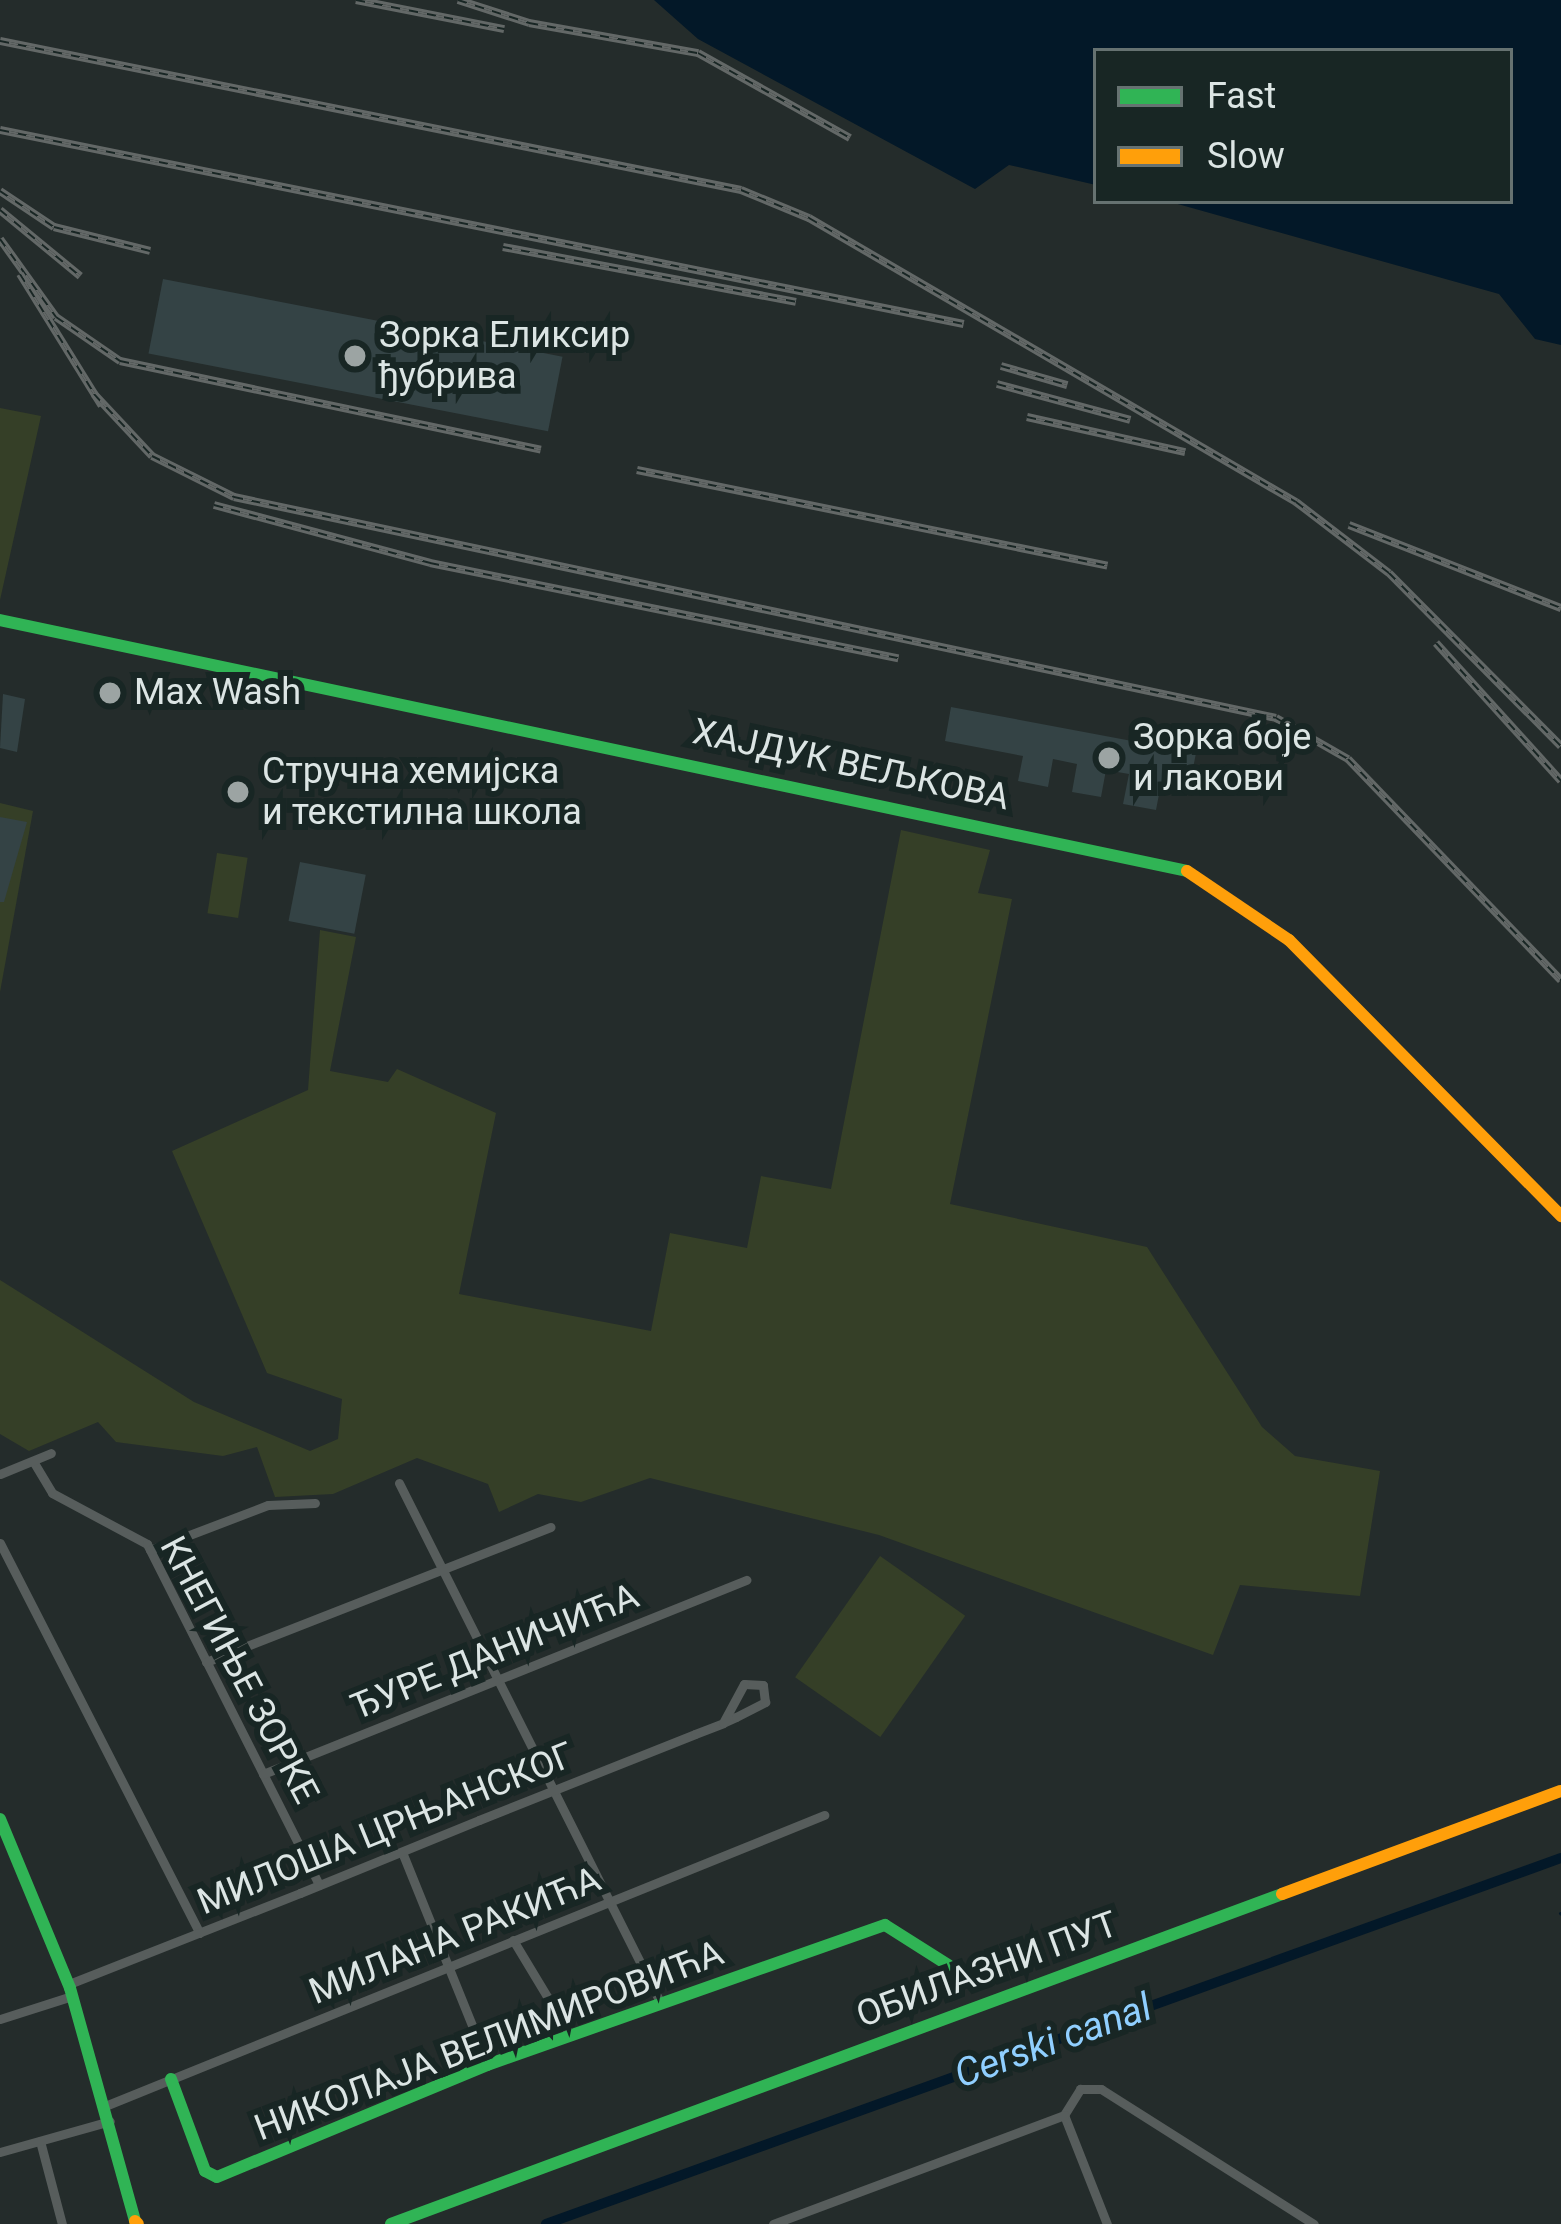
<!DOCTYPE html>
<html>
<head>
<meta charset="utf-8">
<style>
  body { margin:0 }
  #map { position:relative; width:1561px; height:2224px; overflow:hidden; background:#242c2b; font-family:Roboto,sans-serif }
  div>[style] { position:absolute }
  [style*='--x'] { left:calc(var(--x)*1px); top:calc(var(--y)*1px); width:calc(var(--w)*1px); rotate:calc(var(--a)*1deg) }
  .green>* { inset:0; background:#353f27; transform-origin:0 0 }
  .water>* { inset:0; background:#031828 }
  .stream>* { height:3px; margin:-1.5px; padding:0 1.5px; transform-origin:1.5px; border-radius:1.5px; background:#031828 }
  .canal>* { height:10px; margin:-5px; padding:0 5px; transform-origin:5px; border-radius:5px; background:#031828 }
  .building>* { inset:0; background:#344345; transform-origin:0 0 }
  .street>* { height:9px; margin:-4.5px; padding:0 4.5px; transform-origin:4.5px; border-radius:4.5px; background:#575d5c }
  .fast>* { height:12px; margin:-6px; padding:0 6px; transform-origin:6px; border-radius:6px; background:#30b455 }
  .slow>* { height:12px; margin:-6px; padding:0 6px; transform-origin:6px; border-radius:6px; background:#ff9f0a }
  .rail>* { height:8px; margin-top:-4px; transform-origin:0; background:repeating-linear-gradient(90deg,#182624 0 9px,#636867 0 18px); box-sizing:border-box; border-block:3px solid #636867 }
  .dots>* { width:33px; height:33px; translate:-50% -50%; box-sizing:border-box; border:6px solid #182624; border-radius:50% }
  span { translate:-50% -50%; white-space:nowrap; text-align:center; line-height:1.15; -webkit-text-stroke:12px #182624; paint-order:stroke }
  .poi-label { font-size:36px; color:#dce5e4 }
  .left { translate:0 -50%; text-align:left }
  .street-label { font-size:36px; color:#dce5e4 }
  .water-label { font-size:39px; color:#90cfff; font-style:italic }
  .legend { position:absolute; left:1093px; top:48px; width:420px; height:156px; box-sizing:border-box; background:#182624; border:3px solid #667271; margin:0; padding:15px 21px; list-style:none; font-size:36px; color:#dce5e4 }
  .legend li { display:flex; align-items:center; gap:24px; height:60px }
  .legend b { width:60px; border:3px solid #667271 }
</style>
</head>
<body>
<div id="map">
  <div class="green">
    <div style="clip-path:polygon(0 408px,41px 416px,0 600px)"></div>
    <div style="clip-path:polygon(0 803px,33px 811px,0 992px)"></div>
    <div style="clip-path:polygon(901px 830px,990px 850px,978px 893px,1012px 899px,950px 1204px,1147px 1247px,1262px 1427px,1295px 1456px,1380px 1471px,1360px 1596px,1240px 1585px,1213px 1655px,879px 1535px,650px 1478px,581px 1502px,538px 1494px,499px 1512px,488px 1484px,417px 1458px,333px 1494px,275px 1497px,257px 1447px,223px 1456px,116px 1442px,98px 1422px,29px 1451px,0 1434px,0 1280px,194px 1402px,310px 1451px,338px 1439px,342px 1399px,267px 1373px,172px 1151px,308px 1090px,320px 930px,356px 937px,330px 1071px,388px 1082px,397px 1069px,496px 1113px,459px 1294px,651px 1331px,670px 1233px,747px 1248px,761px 1176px,831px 1189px)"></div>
    <div style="left:217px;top:853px;width:31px;height:61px;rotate:9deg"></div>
    <div style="left:880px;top:1556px;width:104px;height:148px;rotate:35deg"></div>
  </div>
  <div class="water">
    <div style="clip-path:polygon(654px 0,1561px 0,1561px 345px,1535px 339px,1499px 294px,1167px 201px,1510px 201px,1510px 51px,1096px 51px,1096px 185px,1009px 165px,975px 189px,698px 39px)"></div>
  </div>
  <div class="stream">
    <div style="--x:1560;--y:1913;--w:1;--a:45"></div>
  </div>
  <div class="canal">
    <div style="--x:546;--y:2224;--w:1079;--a:-19.83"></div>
  </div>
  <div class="building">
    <div style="left:163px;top:279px;width:407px;height:76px;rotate:11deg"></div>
    <div style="clip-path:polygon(3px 694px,25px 699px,17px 752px,0 748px)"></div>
    <div style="clip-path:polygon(951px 707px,1196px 753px,1189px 789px,1161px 784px,1156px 810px,1123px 804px,1129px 774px,1106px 770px,1101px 797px,1072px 792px,1077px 764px,1053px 759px,1048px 787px,1018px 781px,1023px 756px,945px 741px)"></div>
    <div style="clip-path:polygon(0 817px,27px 822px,4px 902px,0 902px)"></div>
    <div style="left:300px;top:862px;width:67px;height:60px;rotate:11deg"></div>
  </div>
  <div class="street">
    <div style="--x:33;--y:1461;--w:37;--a:59"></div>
    <div style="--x:52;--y:1493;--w:108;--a:28.2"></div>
    <div style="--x:147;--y:1544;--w:382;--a:63.2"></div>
    <div style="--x:0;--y:1474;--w:55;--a:-22.4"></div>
    <div style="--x:399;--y:1483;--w:583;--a:63.3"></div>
    <div style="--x:0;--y:1543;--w:438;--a:62.9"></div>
    <div style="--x:150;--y:1550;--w:126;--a:-20.9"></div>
    <div style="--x:268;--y:1505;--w:47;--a:-2.4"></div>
    <div style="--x:206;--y:1662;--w:370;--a:-21.4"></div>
    <div style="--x:263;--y:1774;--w:521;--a:-21.88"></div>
    <div style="--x:402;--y:1852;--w:230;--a:68"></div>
    <div style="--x:513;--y:1940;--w:112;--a:58.9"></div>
    <div style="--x:69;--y:1984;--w:248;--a:-21.5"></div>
    <div style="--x:300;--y:1893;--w:193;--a:-22.2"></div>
    <div style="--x:479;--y:1820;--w:232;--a:-21.7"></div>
    <div style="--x:695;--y:1734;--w:30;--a:-21"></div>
    <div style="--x:723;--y:1723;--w:14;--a:-25"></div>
    <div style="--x:736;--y:1717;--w:33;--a:-27"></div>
    <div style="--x:765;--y:1702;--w:17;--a:-97"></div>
    <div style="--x:763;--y:1685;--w:19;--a:-177"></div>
    <div style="--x:744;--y:1684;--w:44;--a:118.3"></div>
    <div style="--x:0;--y:2019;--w:76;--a:-17.7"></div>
    <div style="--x:105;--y:2106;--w:776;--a:-22.03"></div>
    <div style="--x:1064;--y:2115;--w:31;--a:-58"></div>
    <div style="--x:1080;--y:2089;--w:21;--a:0"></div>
    <div style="--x:1101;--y:2089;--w:252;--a:32.4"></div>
    <div style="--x:1064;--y:2115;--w:117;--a:68.5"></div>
    <div style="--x:40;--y:2141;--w:86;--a:75.2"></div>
    <div style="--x:0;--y:2152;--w:114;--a:-15.7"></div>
    <div style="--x:773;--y:2224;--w:311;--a:-20.5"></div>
  </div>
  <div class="fast">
    <div style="--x:0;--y:620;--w:1213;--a:11.94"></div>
    <div style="--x:0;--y:1819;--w:183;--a:67.5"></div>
    <div style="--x:70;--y:1988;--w:245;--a:74.4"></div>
    <div style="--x:171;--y:2079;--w:98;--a:69.7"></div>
    <div style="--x:205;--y:2171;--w:13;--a:27"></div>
    <div style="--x:217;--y:2177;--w:292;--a:-22.5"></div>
    <div style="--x:487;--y:2065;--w:422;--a:-19.4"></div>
    <div style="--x:885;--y:1925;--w:75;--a:32.4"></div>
    <div style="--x:391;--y:2224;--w:950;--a:-20.32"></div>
  </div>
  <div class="slow">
    <div style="--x:1187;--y:871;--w:123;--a:34.1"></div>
    <div style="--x:1289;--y:940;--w:388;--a:45.4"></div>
    <div style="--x:1282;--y:1894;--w:297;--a:-20.3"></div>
    <div style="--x:135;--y:2221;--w:4;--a:45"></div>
  </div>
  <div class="rail">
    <div style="--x:356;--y:0;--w:151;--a:11.1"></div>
    <div style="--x:458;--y:0;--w:75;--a:17.9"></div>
    <div style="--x:529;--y:23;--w:172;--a:10.1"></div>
    <div style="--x:698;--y:53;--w:174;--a:29.2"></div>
    <div style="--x:0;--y:41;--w:756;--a:11.37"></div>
    <div style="--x:741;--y:190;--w:74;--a:22.4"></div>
    <div style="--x:809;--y:218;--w:564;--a:30.25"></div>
    <div style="--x:1296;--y:502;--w:117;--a:37.4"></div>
    <div style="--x:1389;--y:573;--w:244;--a:45.2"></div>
    <div style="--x:0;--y:130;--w:983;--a:11.38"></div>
    <div style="--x:0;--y:191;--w:65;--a:33.7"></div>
    <div style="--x:54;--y:227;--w:99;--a:14"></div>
    <div style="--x:0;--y:210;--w:104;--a:39.5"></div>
    <div style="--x:0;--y:239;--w:96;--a:54.3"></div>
    <div style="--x:56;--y:317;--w:78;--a:34.5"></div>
    <div style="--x:120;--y:361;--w:430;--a:11.9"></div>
    <div style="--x:503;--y:247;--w:298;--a:10.6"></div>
    <div style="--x:20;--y:274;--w:155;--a:58.2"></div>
    <div style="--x:1001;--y:366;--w:69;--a:16.1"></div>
    <div style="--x:997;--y:384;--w:138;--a:15.1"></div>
    <div style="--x:94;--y:394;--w:85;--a:46.9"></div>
    <div style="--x:152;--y:456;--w:92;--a:26.6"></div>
    <div style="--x:234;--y:497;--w:1065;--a:11.97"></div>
    <div style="--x:1276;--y:718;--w:83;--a:29.7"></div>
    <div style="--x:1348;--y:759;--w:307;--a:46.1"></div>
    <div style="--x:1027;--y:417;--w:162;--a:12.5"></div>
    <div style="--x:637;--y:470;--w:480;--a:11.5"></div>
    <div style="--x:214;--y:505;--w:224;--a:15"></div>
    <div style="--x:430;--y:563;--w:478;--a:11.5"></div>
    <div style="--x:1349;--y:525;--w:228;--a:21.4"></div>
    <div style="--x:1436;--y:643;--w:186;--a:47.8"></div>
  </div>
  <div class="dots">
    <div style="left:355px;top:356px;background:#9ca4a3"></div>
    <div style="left:110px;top:693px;background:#9ca4a3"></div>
    <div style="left:1109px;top:758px;background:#9ca4a3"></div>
    <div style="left:238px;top:792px;background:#9ca4a3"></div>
  </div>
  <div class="poi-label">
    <span class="left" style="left:379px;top:356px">Зорка Еликсир<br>ђубрива</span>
    <span class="left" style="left:134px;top:693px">Max Wash</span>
    <span class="left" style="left:1133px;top:758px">Зорка боје<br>и лакови</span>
    <span class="left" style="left:262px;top:792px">Стручна хемијска<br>и текстилна школа</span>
  </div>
  <div class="street-label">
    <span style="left:851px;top:765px;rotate:12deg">ХАЈДУК ВЕЉКОВА</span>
    <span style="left:495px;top:1652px;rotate:-22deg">ЂУРЕ ДАНИЧИЋА</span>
    <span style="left:239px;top:1670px;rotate:62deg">КНЕГИЊЕ ЗОРКЕ</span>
    <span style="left:386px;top:1829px;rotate:-22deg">МИЛОША ЦРЊАНСКОГ</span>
    <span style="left:455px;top:1936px;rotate:-22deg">МИЛАНА РАКИЋА</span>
    <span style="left:987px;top:1970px;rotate:-20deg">ОБИЛАЗНИ ПУТ</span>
    <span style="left:489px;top:2041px;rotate:-21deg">НИКОЛАЈА ВЕЛИМИРОВИЋА</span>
  </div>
  <div class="water-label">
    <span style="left:1053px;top:2041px;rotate:-20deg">Cerski canal</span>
  </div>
  <ul class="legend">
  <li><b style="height:15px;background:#30b455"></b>Fast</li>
  <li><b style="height:15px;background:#ff9f0a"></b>Slow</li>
  </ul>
</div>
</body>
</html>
